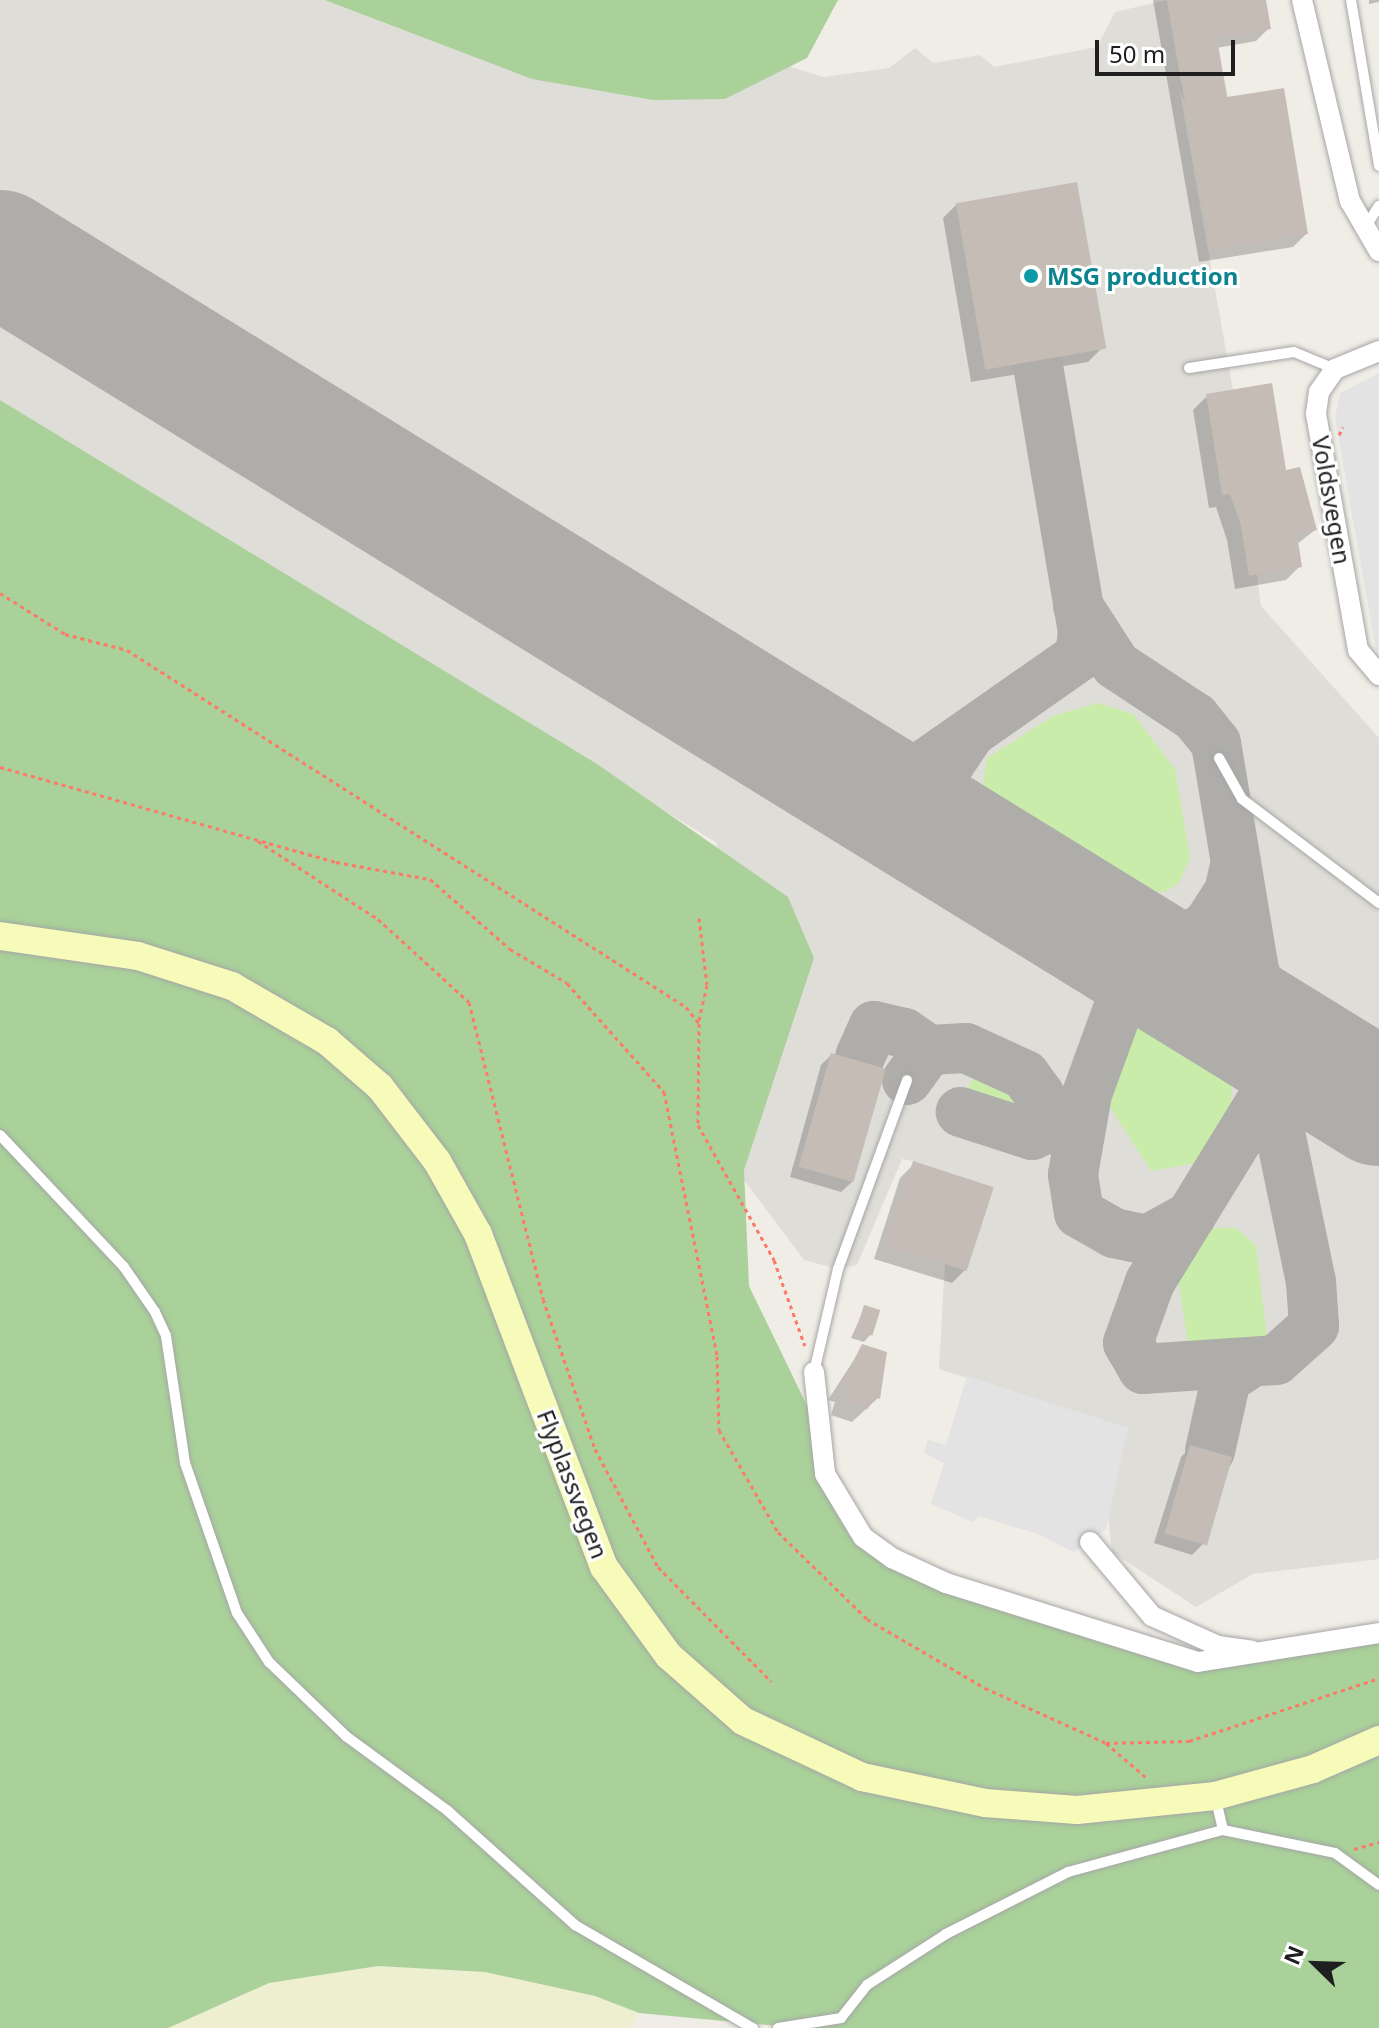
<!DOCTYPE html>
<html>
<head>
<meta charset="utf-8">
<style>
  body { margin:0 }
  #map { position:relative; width:1379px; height:2028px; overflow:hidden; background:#f0ede6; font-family:"Noto Sans",sans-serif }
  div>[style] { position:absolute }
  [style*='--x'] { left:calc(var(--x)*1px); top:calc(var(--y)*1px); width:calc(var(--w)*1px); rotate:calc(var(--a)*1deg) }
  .airport>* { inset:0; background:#dfddd7 }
  .farmland>* { inset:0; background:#edefd0 }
  .grass>* { inset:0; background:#caecaa }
  .forest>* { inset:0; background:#a9d199 }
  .parking>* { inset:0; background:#e3e3e3 }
  .shadow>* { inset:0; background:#0003 }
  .taxiway>* { height:50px; margin:-25px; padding:0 25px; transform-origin:25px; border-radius:25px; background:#aeadaa }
  .runway>* { height:126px; margin:-63px; padding:0 63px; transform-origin:63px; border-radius:63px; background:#aeadaa }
  .building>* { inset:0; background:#c5bcb5; transform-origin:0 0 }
  .path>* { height:3px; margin-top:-1.5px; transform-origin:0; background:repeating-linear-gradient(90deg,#fd7a69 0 4px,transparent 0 8px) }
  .roads { filter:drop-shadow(0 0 2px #a6a6a6) drop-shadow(0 0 2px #a6a6a6) }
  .service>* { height:10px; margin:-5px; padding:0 5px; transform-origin:5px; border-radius:5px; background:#fff }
  .minor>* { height:20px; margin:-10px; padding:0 10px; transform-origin:10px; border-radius:10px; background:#fff }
  .secondary>* { height:28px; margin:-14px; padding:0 14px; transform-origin:14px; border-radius:14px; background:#f7fbb9 }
  .dots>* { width:22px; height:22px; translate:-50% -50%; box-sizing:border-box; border:4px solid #fff; border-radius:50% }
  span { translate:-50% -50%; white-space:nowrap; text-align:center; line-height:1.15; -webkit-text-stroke:6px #fff; paint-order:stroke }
  .culture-label { font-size:24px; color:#0d838f; font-weight:700 }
  .left { translate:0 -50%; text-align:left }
  .street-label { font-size:24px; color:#1f1f1f }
  .north { position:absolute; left:1275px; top:1924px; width:80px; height:80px; -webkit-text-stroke:6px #fff; paint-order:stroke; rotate:293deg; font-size:22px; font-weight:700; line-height:32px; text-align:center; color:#1f1f1f }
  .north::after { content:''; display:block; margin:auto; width:28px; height:36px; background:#1f1f1f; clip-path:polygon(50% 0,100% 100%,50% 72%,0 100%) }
  .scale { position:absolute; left:1095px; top:40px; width:140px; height:36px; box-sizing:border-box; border:4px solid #1f1f1f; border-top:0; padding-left:10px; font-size:24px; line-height:28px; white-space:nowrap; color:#1f1f1f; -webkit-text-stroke:6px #fff; paint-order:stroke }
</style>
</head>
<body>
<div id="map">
  <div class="airport">
    <div style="clip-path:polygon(0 0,578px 0,823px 77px,889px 68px,915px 48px,933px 63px,980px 55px,994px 67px,1097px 47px,1115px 12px,1167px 0,1181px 82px,1224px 76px,1228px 97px,1186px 104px,1180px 92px,1233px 390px,1261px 606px,1379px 738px,1379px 1559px,1253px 1574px,1196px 1607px,1112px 1552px,1107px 1507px,1128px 1428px,939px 1369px,945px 1263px,913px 1161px,902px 1159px,857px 1265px,838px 1269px,804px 1260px,701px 1122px,717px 843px,0 400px)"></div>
  </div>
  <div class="farmland">
    <div style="clip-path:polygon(378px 1966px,485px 1972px,595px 1996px,639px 2013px,630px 2028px,168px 2028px,269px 1983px)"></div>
  </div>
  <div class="grass">
    <div style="clip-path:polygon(1098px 703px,1133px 714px,1175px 769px,1190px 858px,1179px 883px,1165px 892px,1120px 891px,995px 813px,982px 792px,987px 758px,1053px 716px)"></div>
    <div style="clip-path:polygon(1138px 1018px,1138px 1026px,1160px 1042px,1233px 1073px,1229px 1126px,1208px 1161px,1151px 1171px,1104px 1098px,1121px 1035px)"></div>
    <div style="clip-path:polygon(978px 1072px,1019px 1088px,1018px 1108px,964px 1092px)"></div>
    <div style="clip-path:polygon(1208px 1228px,1236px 1228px,1256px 1245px,1268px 1346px,1210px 1355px,1189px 1350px,1176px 1265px,1192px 1235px)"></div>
  </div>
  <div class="forest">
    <div style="clip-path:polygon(325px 0,838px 0,807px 58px,725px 99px,653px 100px,532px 79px)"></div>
    <div style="clip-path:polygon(0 400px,597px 764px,788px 897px,814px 958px,744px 1170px,749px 1286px,813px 1418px,816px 1473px,850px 1536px,923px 1580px,1189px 1654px,1379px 1628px,1379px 2028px,799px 2028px,639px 2013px,595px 1996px,485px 1972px,378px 1966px,269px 1983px,168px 2028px,0 2028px)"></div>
  </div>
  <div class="parking">
    <div style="clip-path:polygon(1379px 373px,1379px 651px,1376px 651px,1335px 418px,1340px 393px)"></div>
    <div style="clip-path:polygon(967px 1376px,1128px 1428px,1106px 1529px,1090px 1542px,1073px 1552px,1041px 1535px,979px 1516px,973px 1522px,931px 1504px,944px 1463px,924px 1453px,928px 1440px,946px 1445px)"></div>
  </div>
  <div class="shadow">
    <div style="clip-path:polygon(1153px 0,1264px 0,1269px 28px,1256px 41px,1217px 48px,1226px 99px,1306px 234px,1293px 247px,1199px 262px)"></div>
    <div style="clip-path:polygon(1369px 0,1379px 0,1379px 2px,1369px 4px)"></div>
    <div style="clip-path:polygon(957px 204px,1102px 348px,1088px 362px,971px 382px,943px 218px)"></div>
    <div style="clip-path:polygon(1207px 396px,1284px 472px,1315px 530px,1297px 544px,1300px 566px,1286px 580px,1235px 589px,1227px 540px,1216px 507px,1209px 508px,1193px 410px)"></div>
    <div style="clip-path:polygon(831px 1055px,852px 1182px,841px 1192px,790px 1177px,821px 1065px)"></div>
    <div style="clip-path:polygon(914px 1164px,966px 1269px,952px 1283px,874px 1259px,900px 1178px)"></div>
    <div style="clip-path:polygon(865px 1307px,870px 1335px,864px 1342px,851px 1338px)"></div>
    <div style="clip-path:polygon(863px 1346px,878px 1398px,852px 1422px,831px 1415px,835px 1402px,828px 1400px)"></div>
    <div style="clip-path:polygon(1191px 1447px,1203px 1544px,1192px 1555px,1154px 1543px,1181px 1457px)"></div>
  </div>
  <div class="taxiway">
    <div style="--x:1078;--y:606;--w:70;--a:57.2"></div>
    <div style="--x:1116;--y:665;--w:95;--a:33.4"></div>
    <div style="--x:1195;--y:717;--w:33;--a:51"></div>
    <div style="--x:1216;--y:743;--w:225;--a:80.5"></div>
    <div style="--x:1253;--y:965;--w:98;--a:75.8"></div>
    <div style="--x:1277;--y:1060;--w:25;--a:102"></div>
    <div style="--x:1272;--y:1084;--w:29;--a:82"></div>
    <div style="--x:1276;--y:1113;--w:173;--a:78.3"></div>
    <div style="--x:1311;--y:1282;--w:44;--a:86.1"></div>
    <div style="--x:1314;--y:1326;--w:51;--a:138.2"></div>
    <div style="--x:1276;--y:1360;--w:133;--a:176.1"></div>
    <div style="--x:1143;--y:1369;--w:30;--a:-120"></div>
    <div style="--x:1128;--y:1343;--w:65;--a:-70.2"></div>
    <div style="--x:1150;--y:1282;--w:233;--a:-58.4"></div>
    <div style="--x:1272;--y:1084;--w:30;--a:-33"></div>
    <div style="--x:1297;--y:1068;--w:29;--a:4"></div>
    <div style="--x:967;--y:738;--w:40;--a:124"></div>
    <div style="--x:945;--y:771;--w:30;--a:88"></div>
    <div style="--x:946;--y:801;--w:72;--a:56.3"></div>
    <div style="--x:824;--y:760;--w:55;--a:16.8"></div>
    <div style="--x:877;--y:776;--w:40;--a:-8.5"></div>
    <div style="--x:917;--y:770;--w:199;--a:-35"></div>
    <div style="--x:1080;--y:656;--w:24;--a:-83"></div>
    <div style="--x:1083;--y:632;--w:277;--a:-99.6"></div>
    <div style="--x:860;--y:1057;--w:34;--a:-66"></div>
    <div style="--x:874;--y:1026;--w:31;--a:13"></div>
    <div style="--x:904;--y:1033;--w:30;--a:34"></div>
    <div style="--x:907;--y:1080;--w:37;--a:-54"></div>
    <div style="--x:929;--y:1050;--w:37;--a:-3"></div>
    <div style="--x:966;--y:1048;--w:65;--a:24.6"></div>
    <div style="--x:1025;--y:1075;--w:24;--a:54"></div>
    <div style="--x:1039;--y:1094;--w:36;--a:80"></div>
    <div style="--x:1045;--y:1129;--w:14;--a:155"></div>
    <div style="--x:1032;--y:1135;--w:75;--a:-162.1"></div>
    <div style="--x:1191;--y:1216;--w:50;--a:151.4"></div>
    <div style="--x:1147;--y:1240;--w:34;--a:-168"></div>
    <div style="--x:1114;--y:1233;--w:40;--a:-150.3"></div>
    <div style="--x:1079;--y:1213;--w:39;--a:-99"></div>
    <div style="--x:1073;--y:1174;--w:81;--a:-80.1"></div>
    <div style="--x:1087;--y:1094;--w:149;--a:-70"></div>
    <div style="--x:1138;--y:954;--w:40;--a:-12"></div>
    <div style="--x:1177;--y:946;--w:38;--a:-35"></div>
    <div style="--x:1208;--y:924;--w:38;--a:-57"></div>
    <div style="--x:1229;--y:892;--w:31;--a:-77"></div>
    <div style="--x:1210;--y:1451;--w:74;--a:-77.5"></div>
    <div style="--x:1226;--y:1379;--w:27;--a:-33"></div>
  </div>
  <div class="runway">
    <div style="--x:0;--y:253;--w:1620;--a:31.65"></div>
  </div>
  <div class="building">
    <div style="clip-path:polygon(1167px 0,1266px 0,1271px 29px,1217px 38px,1227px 97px,1284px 88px,1308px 234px,1211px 250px)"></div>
    <div style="left:1077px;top:182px;width:169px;height:123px;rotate:80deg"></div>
    <div style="clip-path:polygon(1272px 383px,1286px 470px,1300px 467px,1317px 530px,1297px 534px,1302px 567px,1249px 576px,1241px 526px,1230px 494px,1222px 495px,1206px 394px)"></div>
    <div style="left:831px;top:1053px;width:57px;height:118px;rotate:16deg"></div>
    <div style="left:913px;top:1161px;width:85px;height:88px;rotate:18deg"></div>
    <div style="left:864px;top:1305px;width:17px;height:27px;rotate:17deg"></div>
    <div style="clip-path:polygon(862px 1344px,887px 1352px,880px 1399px,872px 1396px,868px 1409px,844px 1401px,848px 1388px,841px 1386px)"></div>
    <div style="left:1190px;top:1445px;width:44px;height:92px;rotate:16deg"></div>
  </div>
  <div class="path">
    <div style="--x:1339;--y:435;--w:9;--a:-63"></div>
    <div style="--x:0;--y:593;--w:77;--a:32.2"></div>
    <div style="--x:65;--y:634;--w:64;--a:14.5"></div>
    <div style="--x:127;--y:650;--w:663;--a:32.56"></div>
    <div style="--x:686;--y:1007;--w:21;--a:51"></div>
    <div style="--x:699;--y:1023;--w:102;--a:90.6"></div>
    <div style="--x:698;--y:1125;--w:155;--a:60.6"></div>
    <div style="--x:774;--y:1260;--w:91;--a:70.2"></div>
    <div style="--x:0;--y:767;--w:349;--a:15.8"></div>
    <div style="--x:336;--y:862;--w:96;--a:10.3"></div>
    <div style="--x:430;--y:879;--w:106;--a:41.2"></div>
    <div style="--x:510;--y:949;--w:66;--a:30.8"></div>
    <div style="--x:567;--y:983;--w:146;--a:48.3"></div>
    <div style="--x:664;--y:1092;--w:269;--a:78.6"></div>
    <div style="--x:717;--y:1356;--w:74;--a:88.5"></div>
    <div style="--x:719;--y:1430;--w:118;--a:60"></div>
    <div style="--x:778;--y:1532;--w:124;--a:44.3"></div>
    <div style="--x:867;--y:1619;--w:137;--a:30.3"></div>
    <div style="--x:985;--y:1688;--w:133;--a:24.4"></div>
    <div style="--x:1106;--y:1743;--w:83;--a:-1.4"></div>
    <div style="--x:1189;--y:1741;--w:200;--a:-18.3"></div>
    <div style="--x:258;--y:841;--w:143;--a:33"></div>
    <div style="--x:378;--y:919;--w:123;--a:42.4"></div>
    <div style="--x:469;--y:1002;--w:306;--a:76"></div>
    <div style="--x:543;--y:1299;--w:159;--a:70.9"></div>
    <div style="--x:595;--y:1449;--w:134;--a:61.9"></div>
    <div style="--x:658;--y:1567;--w:161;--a:45.3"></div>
    <div style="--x:699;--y:918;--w:67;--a:83.2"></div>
    <div style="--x:707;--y:985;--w:37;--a:103"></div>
    <div style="--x:1106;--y:1743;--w:55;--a:40.6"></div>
    <div style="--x:1354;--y:1849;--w:26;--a:-16"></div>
  </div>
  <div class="roads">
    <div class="service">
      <div style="--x:1351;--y:0;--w:168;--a:80.4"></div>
      <div style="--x:1365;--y:228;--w:26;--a:-58"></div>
      <div style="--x:1189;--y:368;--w:106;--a:-8.7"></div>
      <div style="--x:1294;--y:352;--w:44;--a:22.5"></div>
      <div style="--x:1219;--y:758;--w:47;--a:60.7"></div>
      <div style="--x:1242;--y:799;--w:172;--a:37.2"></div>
      <div style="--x:0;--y:1135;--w:181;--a:46.8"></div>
      <div style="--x:124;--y:1267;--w:55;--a:55.4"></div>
      <div style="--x:155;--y:1312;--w:26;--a:65"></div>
      <div style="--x:166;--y:1336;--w:128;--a:81.5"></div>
      <div style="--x:185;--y:1463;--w:159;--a:70.9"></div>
      <div style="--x:237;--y:1613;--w:59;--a:56.9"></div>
      <div style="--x:269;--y:1662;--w:108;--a:43.9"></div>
      <div style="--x:347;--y:1737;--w:125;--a:36.2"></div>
      <div style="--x:448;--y:1811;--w:171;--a:41.9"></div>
      <div style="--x:575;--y:1925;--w:206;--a:30.1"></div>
      <div style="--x:814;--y:1372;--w:106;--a:-76.9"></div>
      <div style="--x:838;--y:1269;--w:201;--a:-69.9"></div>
      <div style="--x:1223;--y:1830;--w:114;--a:11.6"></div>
      <div style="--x:1335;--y:1853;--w:54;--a:36"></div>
      <div style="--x:778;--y:2028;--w:64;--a:-9"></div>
      <div style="--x:841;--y:2018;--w:42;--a:-51.8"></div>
      <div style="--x:867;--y:1985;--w:94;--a:-32.8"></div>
      <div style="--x:946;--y:1934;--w:137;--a:-26.9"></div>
      <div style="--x:1068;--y:1872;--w:161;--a:-15.2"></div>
      <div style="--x:1223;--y:1830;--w:31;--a:-103"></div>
    </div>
    <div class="minor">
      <div style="--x:1302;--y:0;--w:207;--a:76.6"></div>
      <div style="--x:1350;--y:201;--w:58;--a:59.9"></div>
      <div style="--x:1379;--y:351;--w:48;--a:157.8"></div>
      <div style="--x:1335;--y:369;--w:28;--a:125"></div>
      <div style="--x:1319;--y:392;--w:22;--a:98"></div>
      <div style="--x:1316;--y:414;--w:240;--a:79.9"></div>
      <div style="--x:1358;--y:650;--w:33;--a:50"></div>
      <div style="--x:814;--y:1372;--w:103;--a:83.8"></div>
      <div style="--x:825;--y:1474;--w:74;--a:58.9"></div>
      <div style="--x:863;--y:1537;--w:36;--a:36"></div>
      <div style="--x:892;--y:1558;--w:60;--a:24.8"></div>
      <div style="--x:946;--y:1583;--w:264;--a:17.4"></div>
      <div style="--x:1198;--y:1662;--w:183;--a:-9.1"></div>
      <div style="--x:1090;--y:1542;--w:97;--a:50"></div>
      <div style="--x:1152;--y:1616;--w:72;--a:24.4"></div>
      <div style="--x:1218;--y:1646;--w:34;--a:8"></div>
    </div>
    <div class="secondary">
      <div style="--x:0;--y:936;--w:139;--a:8.2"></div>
      <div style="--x:138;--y:956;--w:99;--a:17.7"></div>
      <div style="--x:232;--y:986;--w:110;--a:30.1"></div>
      <div style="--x:327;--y:1041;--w:70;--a:41"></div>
      <div style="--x:380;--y:1087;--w:93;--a:52.4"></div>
      <div style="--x:437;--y:1161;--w:84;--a:60.7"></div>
      <div style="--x:478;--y:1234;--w:356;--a:69.3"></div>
      <div style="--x:604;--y:1567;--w:110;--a:53.9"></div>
      <div style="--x:669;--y:1656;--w:98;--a:41.3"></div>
      <div style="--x:743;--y:1721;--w:132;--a:25.2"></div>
      <div style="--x:862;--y:1777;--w:126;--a:11.9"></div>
      <div style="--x:985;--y:1803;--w:92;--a:4.4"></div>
      <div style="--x:1077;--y:1810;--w:139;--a:-5.8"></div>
      <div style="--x:1215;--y:1796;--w:102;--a:-15.4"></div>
      <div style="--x:1313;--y:1769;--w:72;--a:-23.7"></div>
    </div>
  </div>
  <div class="dots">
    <div style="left:1031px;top:276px;background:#0f9aa8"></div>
  </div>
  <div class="culture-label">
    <span class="left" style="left:1047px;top:276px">MSG production</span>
  </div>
  <div class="street-label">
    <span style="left:1332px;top:500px;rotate:80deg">Voldsvegen</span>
    <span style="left:573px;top:1484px;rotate:69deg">Flyplassvegen</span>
  </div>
  <div class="north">N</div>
  <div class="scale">50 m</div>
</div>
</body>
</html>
